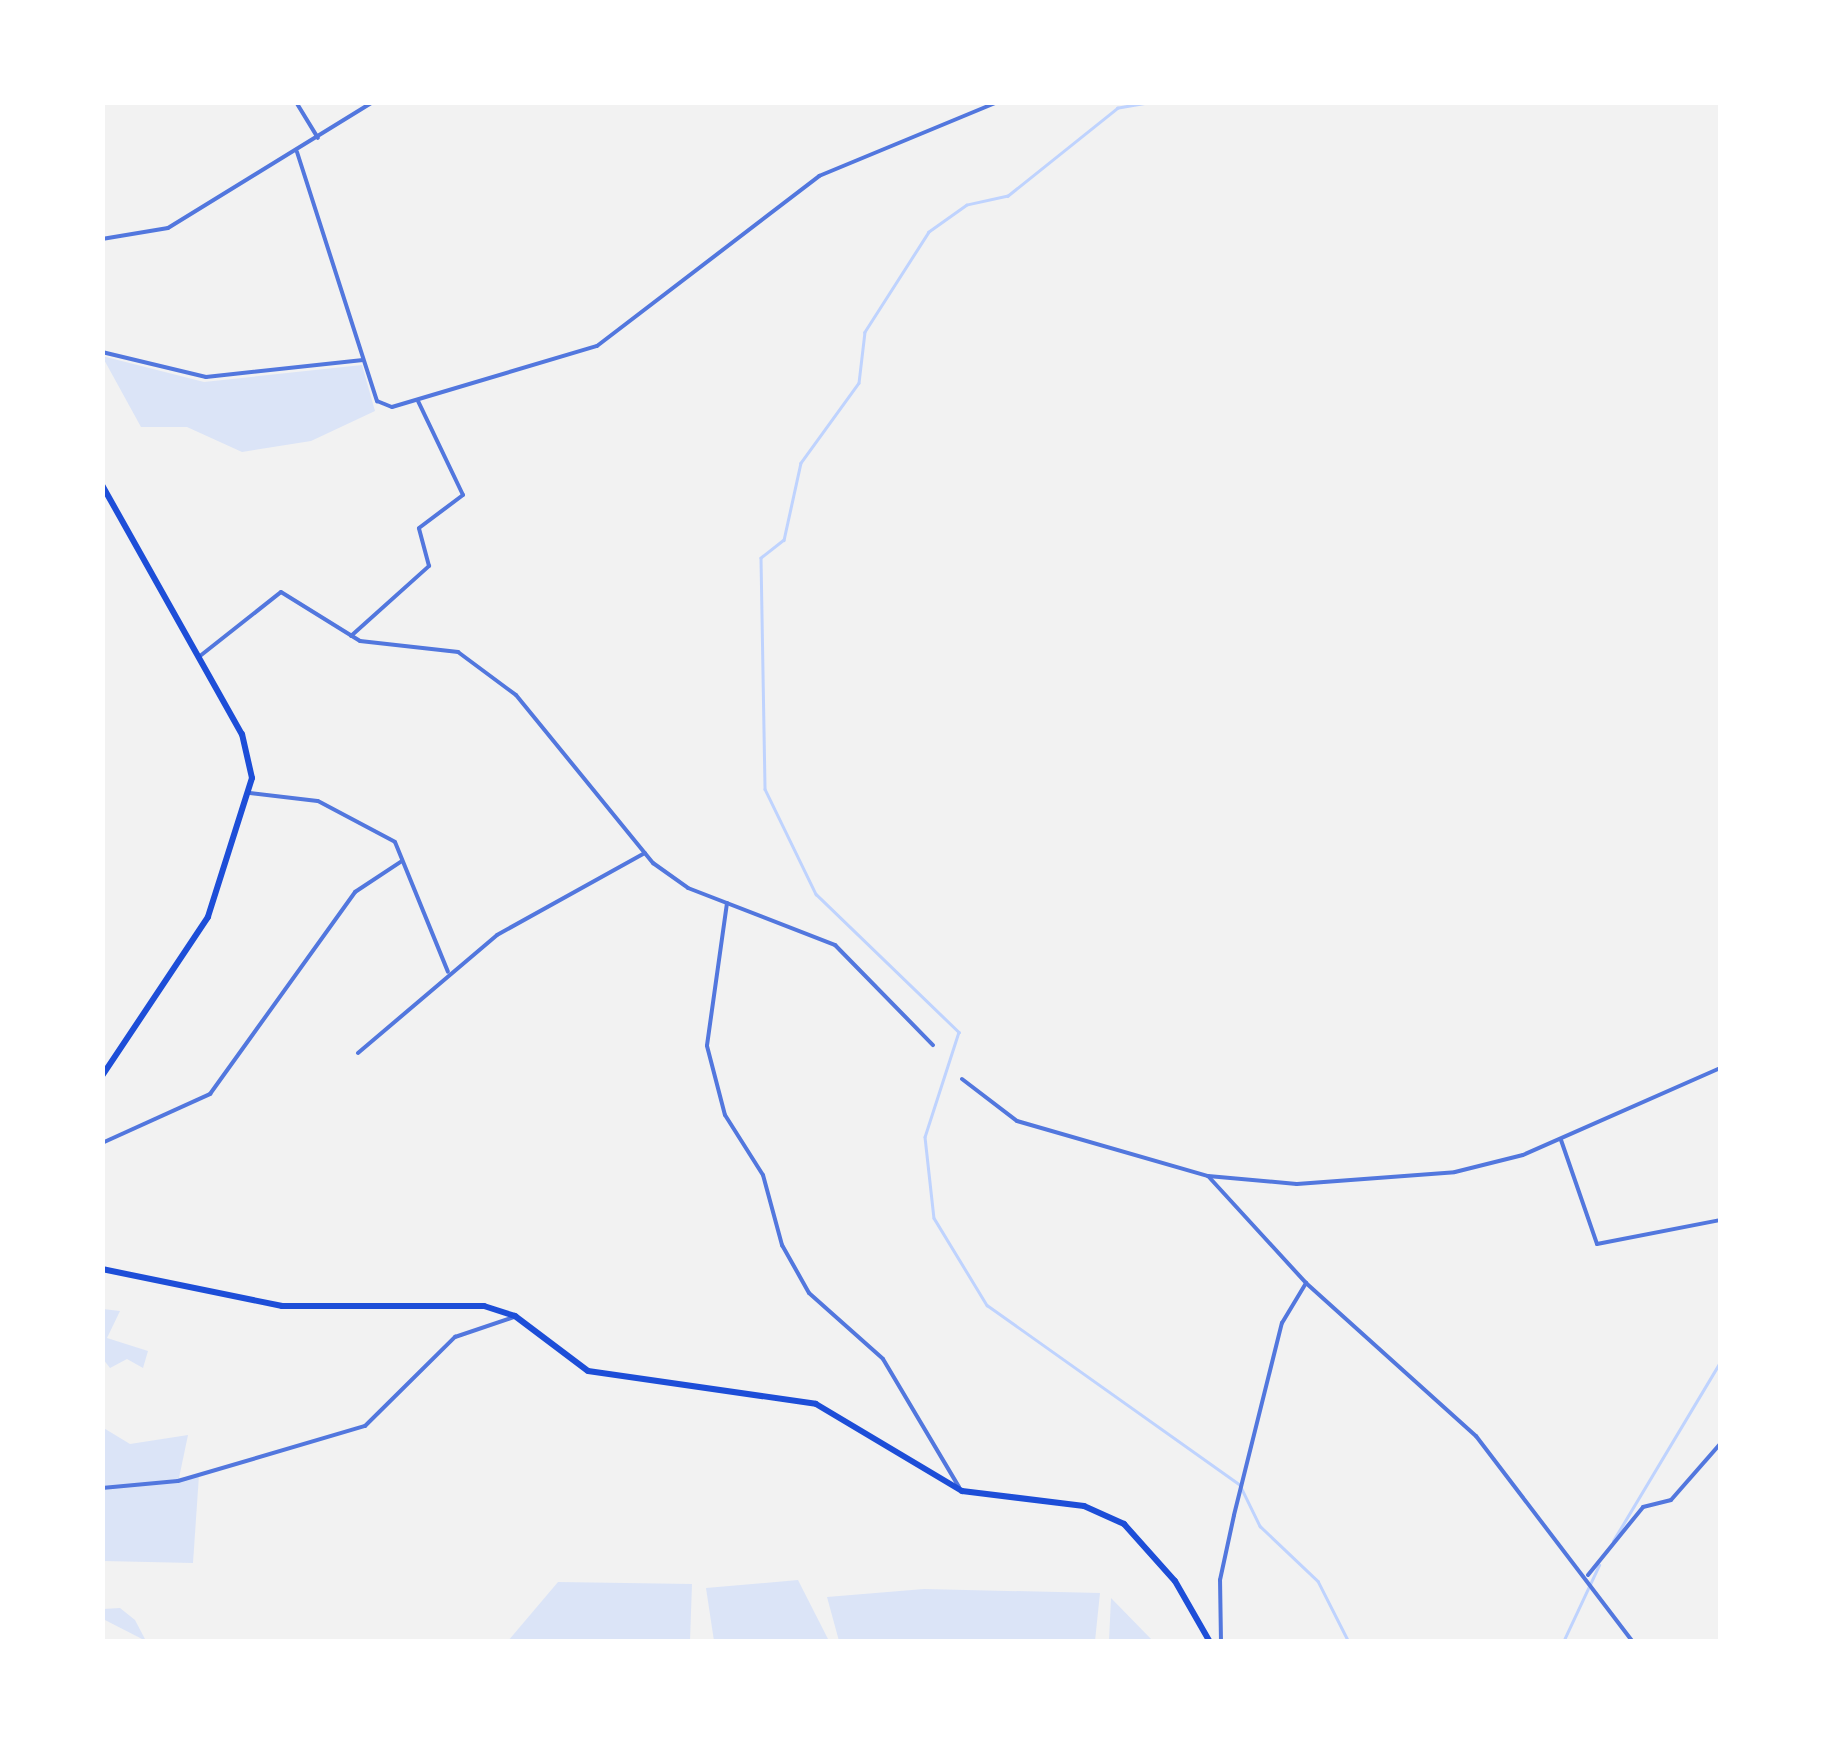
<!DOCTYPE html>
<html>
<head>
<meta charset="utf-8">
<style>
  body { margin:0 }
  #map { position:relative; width:1823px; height:1744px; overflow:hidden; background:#f2f2f2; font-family:"Archivo Narrow",sans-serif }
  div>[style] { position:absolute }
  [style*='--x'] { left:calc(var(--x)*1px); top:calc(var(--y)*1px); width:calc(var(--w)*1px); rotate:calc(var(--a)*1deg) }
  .green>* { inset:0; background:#dbe4f7 }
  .stream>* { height:2.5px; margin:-1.25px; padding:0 1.25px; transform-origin:1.25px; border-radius:1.25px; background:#bfd3fe }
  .minor>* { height:4px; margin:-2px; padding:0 2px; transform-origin:2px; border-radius:2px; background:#5277de }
  .secondary>* { height:6px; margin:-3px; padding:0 3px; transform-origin:3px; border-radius:3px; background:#1d4ed8 }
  span { translate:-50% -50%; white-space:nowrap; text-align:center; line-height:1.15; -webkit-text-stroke:8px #fff; paint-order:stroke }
  .frame { position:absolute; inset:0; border:105px solid #fff; pointer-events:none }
</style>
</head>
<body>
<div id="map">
  <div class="green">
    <div style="clip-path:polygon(102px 356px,204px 382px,362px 365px,375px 411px,311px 441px,242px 452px,187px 427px,141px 427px)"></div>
    <div style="clip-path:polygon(103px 1309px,120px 1311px,107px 1338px,148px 1351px,143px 1368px,127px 1359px,110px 1368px,103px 1359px)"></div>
    <div style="clip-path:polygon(102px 1427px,130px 1444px,188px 1435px,179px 1478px,199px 1475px,193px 1563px,103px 1561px)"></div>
    <div style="clip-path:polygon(798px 1580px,829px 1641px,714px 1641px,706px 1588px)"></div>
    <div style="clip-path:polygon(558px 1582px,692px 1584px,690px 1641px,508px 1641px)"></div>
    <div style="clip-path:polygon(924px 1589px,1100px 1593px,1095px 1641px,839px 1641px,827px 1597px)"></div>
    <div style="clip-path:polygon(1111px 1598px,1153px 1641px,1109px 1641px)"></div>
    <div style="clip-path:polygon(120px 1608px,135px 1620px,146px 1641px,103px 1619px,103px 1609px)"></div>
  </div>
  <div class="stream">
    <div style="--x:1153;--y:102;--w:36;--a:170"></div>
    <div style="--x:1118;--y:108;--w:141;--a:141.3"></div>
    <div style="--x:1008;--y:196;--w:42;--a:167.6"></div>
    <div style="--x:967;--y:205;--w:47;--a:144.6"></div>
    <div style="--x:929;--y:232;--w:119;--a:122.6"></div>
    <div style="--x:865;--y:332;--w:51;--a:96.7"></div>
    <div style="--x:859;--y:383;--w:99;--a:125.9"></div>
    <div style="--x:801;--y:463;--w:79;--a:102.4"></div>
    <div style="--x:784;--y:540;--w:29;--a:142"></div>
    <div style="--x:761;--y:558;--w:231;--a:89"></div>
    <div style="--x:765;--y:789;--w:117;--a:64.1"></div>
    <div style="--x:816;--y:894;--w:199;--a:44"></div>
    <div style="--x:959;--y:1032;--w:110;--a:107.9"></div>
    <div style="--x:925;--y:1137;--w:81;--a:83.7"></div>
    <div style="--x:934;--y:1218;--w:102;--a:58.7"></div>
    <div style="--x:987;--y:1305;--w:310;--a:35.4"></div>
    <div style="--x:1240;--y:1485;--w:46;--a:64"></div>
    <div style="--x:1260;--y:1526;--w:80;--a:43.5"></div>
    <div style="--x:1318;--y:1581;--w:68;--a:63.1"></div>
    <div style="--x:1613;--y:1541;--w:209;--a:-59.1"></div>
    <div style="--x:1563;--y:1642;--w:85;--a:-64.9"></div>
  </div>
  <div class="minor">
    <div style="--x:296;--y:102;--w:42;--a:58.6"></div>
    <div style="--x:297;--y:152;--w:262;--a:72.2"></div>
    <div style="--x:377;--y:401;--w:16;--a:22"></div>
    <div style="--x:392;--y:407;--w:214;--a:-16.6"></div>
    <div style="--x:597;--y:346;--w:280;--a:-37.4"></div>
    <div style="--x:819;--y:176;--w:194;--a:-22.5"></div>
    <div style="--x:102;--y:239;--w:67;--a:-9.5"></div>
    <div style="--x:168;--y:228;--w:241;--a:-31.6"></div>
    <div style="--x:102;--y:352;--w:107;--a:13.5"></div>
    <div style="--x:206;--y:377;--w:158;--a:-6.2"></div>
    <div style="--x:351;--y:636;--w:105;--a:-41.9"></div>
    <div style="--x:429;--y:566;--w:39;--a:-105"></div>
    <div style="--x:419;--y:528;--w:55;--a:-36.9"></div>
    <div style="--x:463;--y:495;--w:104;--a:-115.6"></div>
    <div style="--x:200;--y:656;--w:103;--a:-38.3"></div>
    <div style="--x:281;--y:592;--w:93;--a:31.8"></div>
    <div style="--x:360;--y:641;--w:99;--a:6.4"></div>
    <div style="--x:458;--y:652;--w:72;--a:36.6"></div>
    <div style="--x:516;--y:695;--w:217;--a:50.8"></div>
    <div style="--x:653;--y:863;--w:43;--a:35.5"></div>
    <div style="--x:688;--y:888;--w:158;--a:21.2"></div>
    <div style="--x:835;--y:945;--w:140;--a:45.6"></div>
    <div style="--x:250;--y:793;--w:68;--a:6.7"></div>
    <div style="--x:318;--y:801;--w:87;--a:28"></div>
    <div style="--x:395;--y:842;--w:140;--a:67.8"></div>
    <div style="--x:727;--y:903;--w:144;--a:98"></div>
    <div style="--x:707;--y:1046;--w:71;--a:75.4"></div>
    <div style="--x:725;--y:1115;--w:71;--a:57.7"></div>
    <div style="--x:763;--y:1175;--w:73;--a:74.8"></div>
    <div style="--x:782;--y:1245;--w:55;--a:60.6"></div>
    <div style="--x:809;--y:1293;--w:99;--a:41.7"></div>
    <div style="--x:883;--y:1359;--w:149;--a:59.3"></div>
    <div style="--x:358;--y:1053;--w:182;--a:-40.3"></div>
    <div style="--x:497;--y:935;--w:169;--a:-29"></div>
    <div style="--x:962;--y:1079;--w:69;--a:37.4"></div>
    <div style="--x:1017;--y:1121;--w:199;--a:16.1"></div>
    <div style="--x:1208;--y:1176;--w:145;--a:47.5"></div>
    <div style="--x:1306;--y:1283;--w:229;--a:42"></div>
    <div style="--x:1476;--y:1436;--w:259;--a:52.7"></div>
    <div style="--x:1561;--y:1140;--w:110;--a:70.9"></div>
    <div style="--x:1597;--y:1244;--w:125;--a:-11"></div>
    <div style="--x:102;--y:1143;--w:119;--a:-24.4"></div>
    <div style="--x:210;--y:1094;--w:249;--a:-54.3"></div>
    <div style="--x:355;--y:892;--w:56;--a:-33.4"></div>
    <div style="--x:1208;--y:1176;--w:89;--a:5.1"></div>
    <div style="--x:1297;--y:1184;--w:158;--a:-4.3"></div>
    <div style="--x:1455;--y:1172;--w:70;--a:-14"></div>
    <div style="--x:1523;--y:1155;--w:215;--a:-23.8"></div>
    <div style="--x:102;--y:1488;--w:76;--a:-5.3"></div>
    <div style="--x:178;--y:1481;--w:195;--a:-16.4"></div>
    <div style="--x:365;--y:1426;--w:127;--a:-44.7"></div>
    <div style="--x:455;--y:1337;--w:62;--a:-18.7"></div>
    <div style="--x:1588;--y:1575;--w:87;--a:-51"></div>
    <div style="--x:1643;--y:1507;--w:29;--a:-14"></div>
    <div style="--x:1671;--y:1500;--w:74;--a:-48.8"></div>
    <div style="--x:1221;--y:1642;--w:62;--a:-90.9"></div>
    <div style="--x:1220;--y:1580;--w:66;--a:-77.8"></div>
    <div style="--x:1234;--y:1515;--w:198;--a:-76"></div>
    <div style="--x:1282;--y:1323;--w:47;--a:-59"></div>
  </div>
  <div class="secondary">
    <div style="--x:102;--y:485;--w:286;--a:60.7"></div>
    <div style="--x:242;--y:734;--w:45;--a:77.2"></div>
    <div style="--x:252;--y:778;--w:146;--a:107.6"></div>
    <div style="--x:208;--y:917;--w:191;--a:123.7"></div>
    <div style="--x:102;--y:1269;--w:184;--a:11.6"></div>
    <div style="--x:282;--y:1306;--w:202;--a:0"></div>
    <div style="--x:484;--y:1306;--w:33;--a:18"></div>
    <div style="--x:515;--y:1316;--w:91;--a:37"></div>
    <div style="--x:588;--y:1371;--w:230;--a:8.2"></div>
    <div style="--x:816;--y:1404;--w:170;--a:30.8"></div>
    <div style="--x:962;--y:1491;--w:123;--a:7"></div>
    <div style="--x:1084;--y:1506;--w:44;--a:24.2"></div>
    <div style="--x:1124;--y:1524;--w:76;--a:48.2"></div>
    <div style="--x:1175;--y:1581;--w:70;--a:60.2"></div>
  </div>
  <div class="frame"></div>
</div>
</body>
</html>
